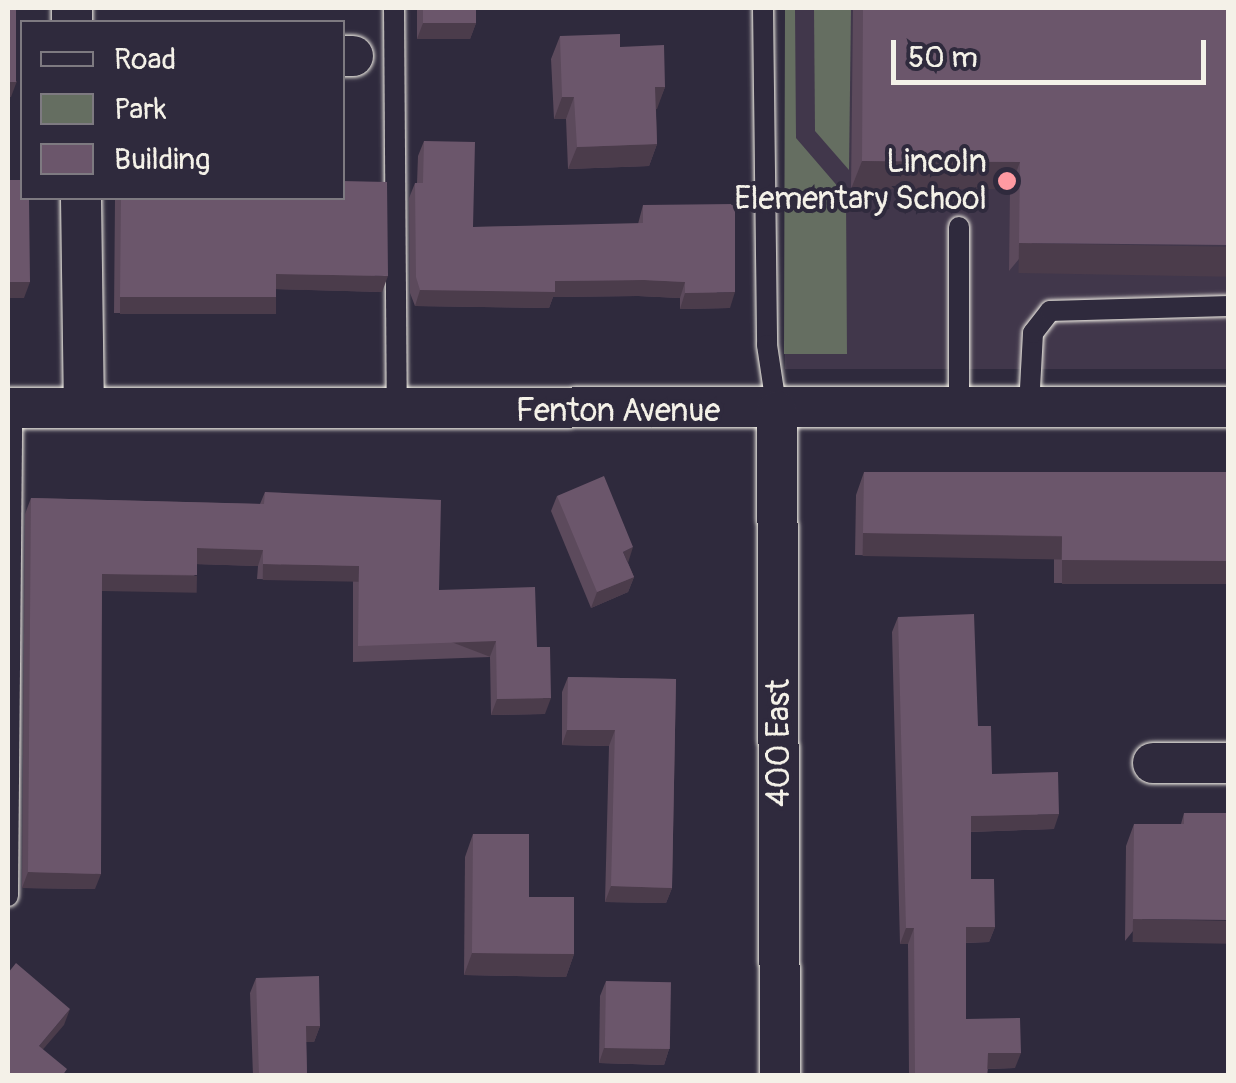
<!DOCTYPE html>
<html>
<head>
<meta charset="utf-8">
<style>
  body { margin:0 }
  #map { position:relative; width:1236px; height:1083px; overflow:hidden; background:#2f2a3d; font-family:Pangolin,sans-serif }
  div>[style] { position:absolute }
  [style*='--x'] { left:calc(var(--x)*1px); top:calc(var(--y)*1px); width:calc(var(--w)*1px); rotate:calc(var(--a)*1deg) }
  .built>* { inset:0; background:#41374b; transform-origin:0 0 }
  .green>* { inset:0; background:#656e61 }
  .roads { filter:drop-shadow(0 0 2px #f4f1e8) drop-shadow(0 0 2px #f4f1e8) }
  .lane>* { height:20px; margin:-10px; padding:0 10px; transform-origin:10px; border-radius:10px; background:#2f2a3d }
  .street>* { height:40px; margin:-20px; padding:0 20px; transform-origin:20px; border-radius:20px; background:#2f2a3d }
  .wall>* { inset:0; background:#5c4a5c }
  .shaded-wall>* { inset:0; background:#4b3c4b; transform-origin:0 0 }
  .building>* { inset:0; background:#6b566b; transform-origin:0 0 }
  .dots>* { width:28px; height:28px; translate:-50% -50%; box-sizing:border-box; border:5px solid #2f2a3d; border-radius:50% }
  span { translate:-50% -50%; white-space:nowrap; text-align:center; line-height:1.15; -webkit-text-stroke:8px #2f2a3d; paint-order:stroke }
  .poi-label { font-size:32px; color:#f4f1e8 }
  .right { translate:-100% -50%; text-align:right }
  .street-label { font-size:32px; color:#f4f1e8 }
  .frame { position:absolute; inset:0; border:10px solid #f4f1e8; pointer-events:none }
  .legend { position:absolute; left:20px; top:20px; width:325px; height:180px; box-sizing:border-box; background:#2f2a3d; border:2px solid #7e7a81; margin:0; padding:12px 18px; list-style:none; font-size:30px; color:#f4f1e8 }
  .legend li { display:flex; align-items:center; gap:20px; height:50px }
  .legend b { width:50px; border:2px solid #7e7a81 }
  .scale { position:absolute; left:891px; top:40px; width:315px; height:45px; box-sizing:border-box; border:5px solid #f4f1e8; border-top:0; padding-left:12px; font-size:30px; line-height:35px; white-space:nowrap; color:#f4f1e8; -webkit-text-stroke:8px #2f2a3d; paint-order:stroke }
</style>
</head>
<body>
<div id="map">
  <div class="built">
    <div style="left:785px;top:8px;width:443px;height:361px"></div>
  </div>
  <div class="green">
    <div style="clip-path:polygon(785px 8px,795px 8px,796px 138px,846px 196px,847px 354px,784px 354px)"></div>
    <div style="clip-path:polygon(814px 8px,851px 8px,849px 170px,815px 131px)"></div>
  </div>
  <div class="roads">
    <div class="lane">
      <div style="--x:394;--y:8;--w:401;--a:89.6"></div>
      <div style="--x:763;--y:8;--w:337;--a:89.3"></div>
      <div style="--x:767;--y:345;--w:67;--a:81.4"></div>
      <div style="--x:959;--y:227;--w:181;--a:90"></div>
      <div style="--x:1029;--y:407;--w:74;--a:-86.9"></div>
      <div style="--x:1033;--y:333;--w:28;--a:-52"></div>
      <div style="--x:1050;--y:311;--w:178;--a:-1.6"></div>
      <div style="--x:8;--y:896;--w:488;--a:-89.5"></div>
    </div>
    <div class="street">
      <div style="--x:72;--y:8;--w:14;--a:90"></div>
      <div style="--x:342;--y:56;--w:11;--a:0"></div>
      <div style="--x:81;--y:198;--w:208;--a:89.2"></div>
      <div style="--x:8;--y:408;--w:1220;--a:-0.05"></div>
      <div style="--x:777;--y:411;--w:665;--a:89.74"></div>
      <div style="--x:1153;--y:763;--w:75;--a:0"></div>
    </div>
  </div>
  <div class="wall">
    <div style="clip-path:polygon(417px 8px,476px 8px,476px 23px,470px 39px,417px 39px)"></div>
    <div style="clip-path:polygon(853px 8px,1228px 8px,1009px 271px,1010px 189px,851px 189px)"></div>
    <div style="clip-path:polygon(560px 36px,620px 47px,665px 87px,656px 109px,657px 144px,649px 166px,568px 169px,566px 119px,554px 119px,551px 59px)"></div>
    <div style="clip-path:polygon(424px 141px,473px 227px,638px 224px,643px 205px,730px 308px,680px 309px,680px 298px,638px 296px,553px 297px,549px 308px,415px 306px,410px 293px,409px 198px,415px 183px,417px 183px,418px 156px)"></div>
    <div style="clip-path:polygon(115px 198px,342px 198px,382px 292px,276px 289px,271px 313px,114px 313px)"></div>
    <div style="clip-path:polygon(864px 472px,1228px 472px,1228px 584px,1054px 583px,1054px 559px,855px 555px,856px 495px)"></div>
    <div style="clip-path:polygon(265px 492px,439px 590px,537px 647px,545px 714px,491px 715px,490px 657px,353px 662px,353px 581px,257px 579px,258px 566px,197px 564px,191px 591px,102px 590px,95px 889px,22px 888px,25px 514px,31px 498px,260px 504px)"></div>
    <div style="clip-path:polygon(557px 496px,628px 563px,634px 577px,628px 592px,591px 608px,551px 511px)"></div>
    <div style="clip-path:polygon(898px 617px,978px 726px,992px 774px,1054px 829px,971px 832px,971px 879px,995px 927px,989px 942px,966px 943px,966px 1019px,1015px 1068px,988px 1069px,987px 1076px,909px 1076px,908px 944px,900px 944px,892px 632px)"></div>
    <div style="clip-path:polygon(568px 677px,676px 679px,672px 888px,666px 903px,605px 902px,609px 746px,562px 745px,562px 692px)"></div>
    <div style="clip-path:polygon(1184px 813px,1228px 813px,1125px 941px,1126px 846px,1134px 824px,1181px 824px)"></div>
    <div style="clip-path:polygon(473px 834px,529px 897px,574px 954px,566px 977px,464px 975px,465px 857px)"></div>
    <div style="clip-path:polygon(256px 978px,320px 1026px,314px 1042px,306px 1042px,307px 1076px,253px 1076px,250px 993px)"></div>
    <div style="clip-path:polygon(606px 981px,669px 1049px,664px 1065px,599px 1063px,600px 996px)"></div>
  </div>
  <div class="shaded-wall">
    <div style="clip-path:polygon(423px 23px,476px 23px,470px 39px,417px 39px)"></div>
    <div style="clip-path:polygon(17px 81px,11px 97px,8px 97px,8px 82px)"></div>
    <div style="clip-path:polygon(655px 87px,665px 87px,657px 109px,647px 109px)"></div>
    <div style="clip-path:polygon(562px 97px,574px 97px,566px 119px,554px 119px)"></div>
    <div style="clip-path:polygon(657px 144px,649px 166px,568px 169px,577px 147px)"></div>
    <div style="clip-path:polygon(862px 161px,1020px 162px,1010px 189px,851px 189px)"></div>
    <div style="left:1019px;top:243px;width:209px;height:30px;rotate:1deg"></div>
    <div style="clip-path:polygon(276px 274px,388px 276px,382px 292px,270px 289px)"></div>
    <div style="clip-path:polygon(644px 280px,685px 282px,680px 298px,638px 296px,553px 297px,549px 308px,415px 306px,420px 290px,555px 281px)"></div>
    <div style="clip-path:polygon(8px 282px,30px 282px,24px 298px,8px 298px)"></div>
    <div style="clip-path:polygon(735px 292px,730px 308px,680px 309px,685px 293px)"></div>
    <div style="left:120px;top:297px;width:156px;height:17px"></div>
    <div style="left:863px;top:533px;width:199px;height:23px;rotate:1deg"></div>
    <div style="clip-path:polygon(633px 547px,628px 563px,623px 552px)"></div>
    <div style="clip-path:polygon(197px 548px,263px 550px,258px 566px,191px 564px)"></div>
    <div style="left:1062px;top:560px;width:166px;height:24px"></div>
    <div style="left:263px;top:564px;width:96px;height:16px;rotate:1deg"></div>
    <div style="left:102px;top:574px;width:95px;height:17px;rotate:1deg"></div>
    <div style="clip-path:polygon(634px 577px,628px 592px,591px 608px,597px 592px)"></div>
    <div style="left:496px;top:641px;width:17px;height:138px;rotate:111deg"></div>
    <div style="clip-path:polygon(551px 698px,545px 714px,491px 715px,497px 699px)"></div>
    <div style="clip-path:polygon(567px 730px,615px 730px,609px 746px,562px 745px)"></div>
    <div style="clip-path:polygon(1059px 814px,1054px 829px,965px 832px,971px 816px)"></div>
    <div style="clip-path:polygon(28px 872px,101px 874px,95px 889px,22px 888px)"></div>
    <div style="clip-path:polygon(611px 886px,672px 888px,666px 903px,605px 902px)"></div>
    <div style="left:1133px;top:919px;width:95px;height:23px;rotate:1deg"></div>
    <div style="clip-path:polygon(966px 927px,995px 927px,989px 942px,960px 943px)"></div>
    <div style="clip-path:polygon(906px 928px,914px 928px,908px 944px,900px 944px)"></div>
    <div style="clip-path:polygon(472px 953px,574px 954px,566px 977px,464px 975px)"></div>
    <div style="clip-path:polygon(70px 1009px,64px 1025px,33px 1061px,39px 1046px)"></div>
    <div style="clip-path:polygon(306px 1026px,320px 1026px,314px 1042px,300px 1042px)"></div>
    <div style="clip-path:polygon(604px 1048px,669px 1049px,664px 1065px,599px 1063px)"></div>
    <div style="clip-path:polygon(988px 1053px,1021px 1053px,1015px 1068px,982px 1069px)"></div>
  </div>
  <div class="building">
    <div style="left:8px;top:8px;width:8px;height:74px"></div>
    <div style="left:423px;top:8px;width:53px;height:15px"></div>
    <div style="clip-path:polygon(863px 8px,1228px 8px,1228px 245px,1019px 243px,1020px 162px,862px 161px)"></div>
    <div style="clip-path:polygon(620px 34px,620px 47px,664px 45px,665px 87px,655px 87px,657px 144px,577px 147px,574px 97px,562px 97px,560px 36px)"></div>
    <div style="clip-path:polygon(424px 141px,475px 142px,473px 227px,643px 223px,643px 205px,735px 204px,735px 292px,685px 293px,685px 282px,644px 280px,555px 281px,555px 292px,420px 290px,416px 277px,415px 183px,423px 183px)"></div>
    <div style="clip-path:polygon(8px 180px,22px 180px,22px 198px,29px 198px,30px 282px,8px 282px)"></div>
    <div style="clip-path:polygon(342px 181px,387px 182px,388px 276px,276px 274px,276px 297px,120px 297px,121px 198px,342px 198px)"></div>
    <div style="clip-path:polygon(864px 472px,1228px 472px,1228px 561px,1062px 560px,1062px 536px,863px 533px)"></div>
    <div style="clip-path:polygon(604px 476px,633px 547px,623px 552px,634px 577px,597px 592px,557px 496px)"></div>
    <div style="clip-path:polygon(265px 492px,441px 500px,439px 590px,535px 587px,537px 647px,550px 647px,551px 698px,497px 699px,496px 641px,358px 646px,359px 566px,263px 564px,263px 550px,197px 548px,197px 575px,102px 574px,101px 874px,28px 872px,31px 498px,264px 504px)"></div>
    <div style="clip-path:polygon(974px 614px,978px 726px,991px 726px,992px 774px,1058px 772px,1059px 814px,971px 816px,971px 879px,994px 879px,995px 927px,966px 927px,966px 1019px,1020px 1018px,1021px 1053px,988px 1053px,987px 1076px,915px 1076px,914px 928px,906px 928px,898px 617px)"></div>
    <div style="clip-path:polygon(568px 677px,676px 679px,672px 888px,611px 886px,615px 730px,567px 730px)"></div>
    <div style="clip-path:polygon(1184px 813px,1228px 813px,1228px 920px,1133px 919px,1134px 824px,1184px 824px)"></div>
    <div style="clip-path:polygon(473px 834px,529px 834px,529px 897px,574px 897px,574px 954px,472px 953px)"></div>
    <div style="clip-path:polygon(16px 963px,70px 1009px,39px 1046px,67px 1069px,62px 1076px,8px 1076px,8px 973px)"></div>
    <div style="clip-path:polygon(319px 976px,320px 1026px,306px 1026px,307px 1074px,259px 1076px,256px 978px)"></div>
    <div style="left:606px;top:981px;width:65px;height:67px;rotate:1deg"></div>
  </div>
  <div class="dots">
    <div style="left:1007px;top:181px;background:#ff9aa2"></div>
  </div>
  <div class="poi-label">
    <span class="right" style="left:987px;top:181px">Lincoln<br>Elementary School</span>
  </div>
  <div class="street-label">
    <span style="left:618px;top:411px">Fenton Avenue</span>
    <span style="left:779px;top:743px;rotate:-90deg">400 East</span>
  </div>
  <div class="frame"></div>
  <ul class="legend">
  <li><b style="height:12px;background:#2f2a3d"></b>Road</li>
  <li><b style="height:28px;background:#656e61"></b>Park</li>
  <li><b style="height:28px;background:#6b566b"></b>Building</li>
  </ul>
  <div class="scale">50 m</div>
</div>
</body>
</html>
